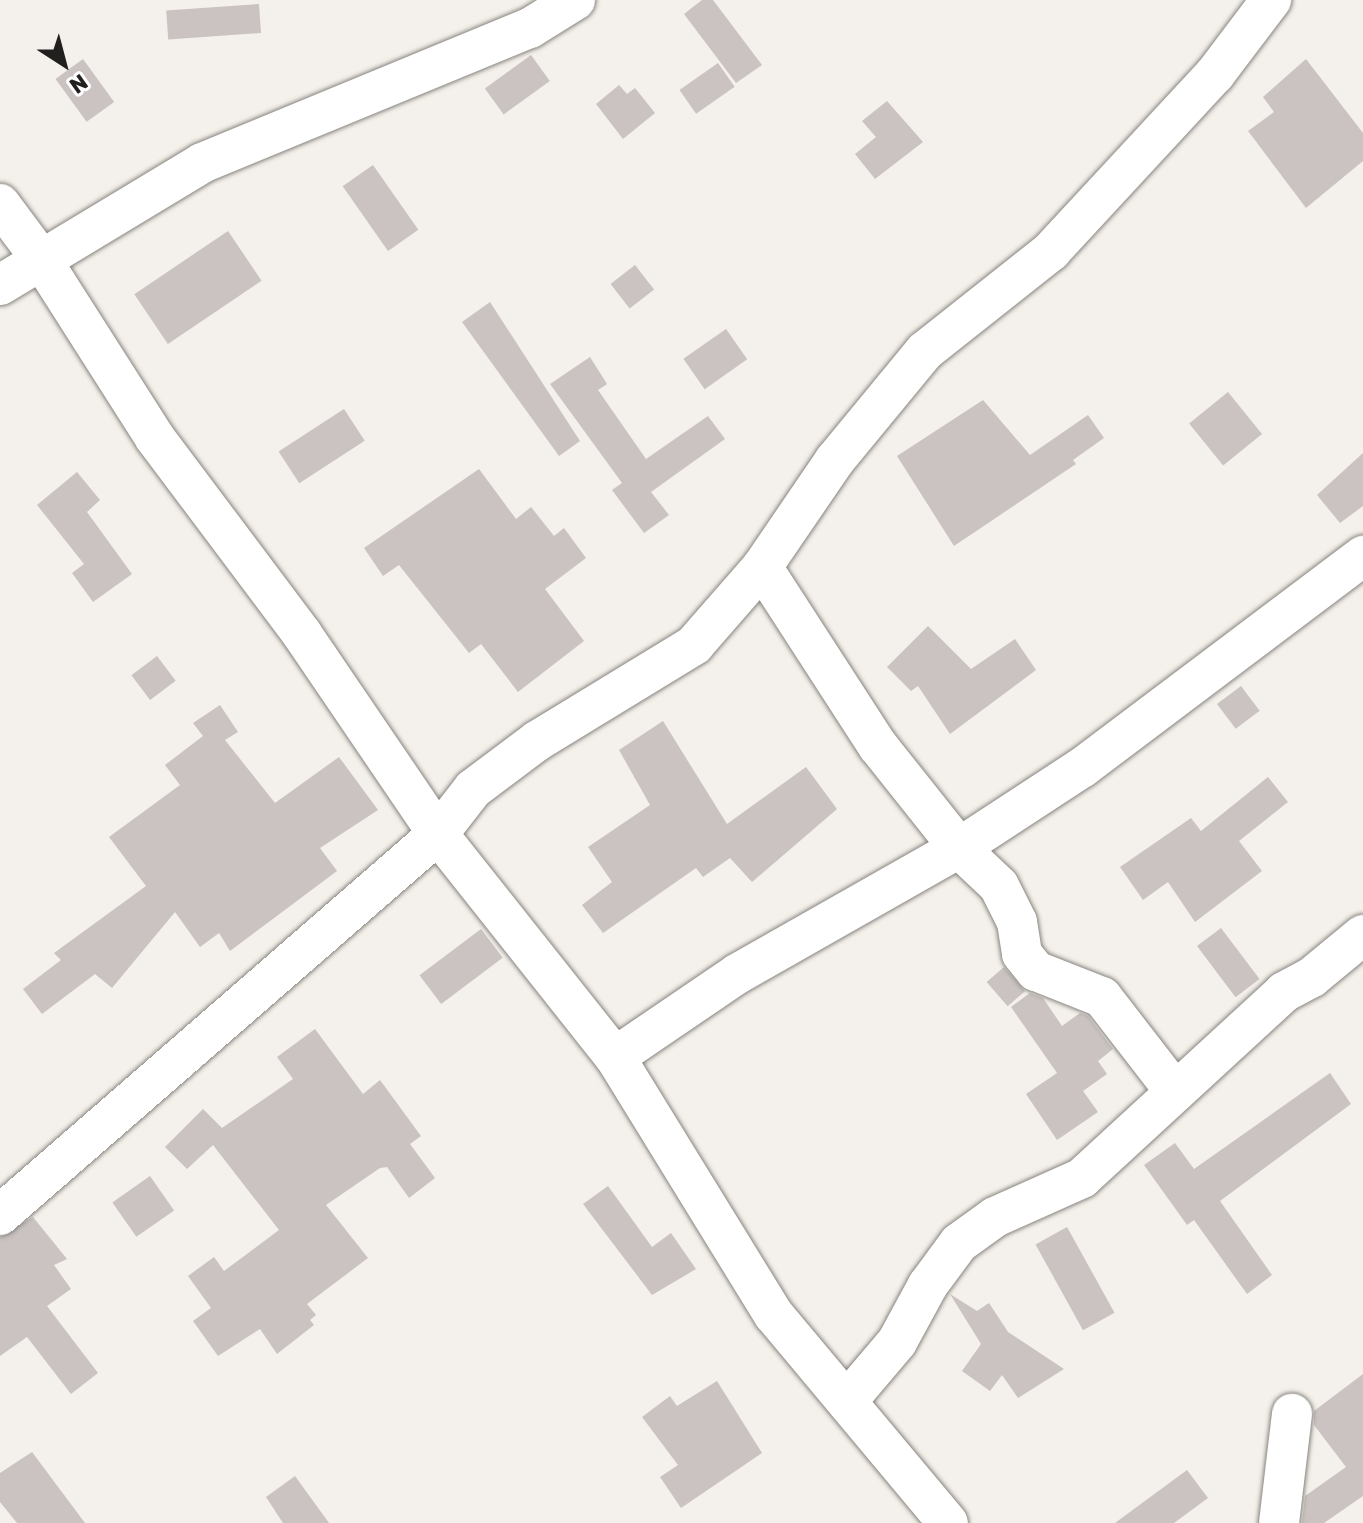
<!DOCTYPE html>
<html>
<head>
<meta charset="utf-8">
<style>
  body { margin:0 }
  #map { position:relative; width:1363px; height:1523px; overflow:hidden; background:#f4f0eb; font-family:Rubik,sans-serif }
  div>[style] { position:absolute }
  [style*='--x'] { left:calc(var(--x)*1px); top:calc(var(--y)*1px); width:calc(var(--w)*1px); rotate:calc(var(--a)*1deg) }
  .building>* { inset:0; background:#cac3c1; transform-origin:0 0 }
  .roads { filter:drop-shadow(0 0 2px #87847f) drop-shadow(0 0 2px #87847f) }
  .minor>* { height:40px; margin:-20px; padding:0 20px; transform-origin:20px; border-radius:20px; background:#fff }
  span { translate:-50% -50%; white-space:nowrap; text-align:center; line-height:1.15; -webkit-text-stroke:7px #fff; paint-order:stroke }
  .north { position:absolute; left:24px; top:24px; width:80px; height:80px; -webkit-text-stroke:6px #fff; paint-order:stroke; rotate:144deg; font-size:22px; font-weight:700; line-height:32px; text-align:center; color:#21201e }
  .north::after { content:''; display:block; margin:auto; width:28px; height:36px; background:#21201e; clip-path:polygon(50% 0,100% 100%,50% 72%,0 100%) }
</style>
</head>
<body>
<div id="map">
  <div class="building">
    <div style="clip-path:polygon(702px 0,713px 0,762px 65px,736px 83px,684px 14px)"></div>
    <div style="left:259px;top:4px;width:29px;height:93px;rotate:86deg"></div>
    <div style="left:531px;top:55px;width:32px;height:57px;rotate:54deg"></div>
    <div style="left:83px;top:59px;width:53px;height:34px;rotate:54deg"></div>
    <div style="clip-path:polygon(1306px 59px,1363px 133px,1363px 161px,1306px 208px,1248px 131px,1274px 112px,1263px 97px)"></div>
    <div style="left:718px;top:63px;width:29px;height:47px;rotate:55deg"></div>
    <div style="clip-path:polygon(619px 85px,627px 94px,635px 88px,655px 113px,623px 139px,596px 104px)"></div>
    <div style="clip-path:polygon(887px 101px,923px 142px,875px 179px,855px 154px,876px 137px,862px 121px)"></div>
    <div style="left:373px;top:165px;width:79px;height:37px;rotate:55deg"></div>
    <div style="left:228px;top:231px;width:60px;height:113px;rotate:56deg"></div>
    <div style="left:635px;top:265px;width:31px;height:31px;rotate:52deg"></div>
    <div style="clip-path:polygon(490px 302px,580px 441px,559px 456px,462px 322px)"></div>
    <div style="left:726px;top:329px;width:37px;height:52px;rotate:55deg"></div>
    <div style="clip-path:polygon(590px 357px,607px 384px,598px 390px,646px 459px,708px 416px,725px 439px,651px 492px,669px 515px,644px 533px,612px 490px,622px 483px,550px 384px)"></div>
    <div style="left:1228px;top:392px;width:54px;height:50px;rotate:51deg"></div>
    <div style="clip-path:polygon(983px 400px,1030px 455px,1088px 415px,1104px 438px,1073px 460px,1076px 464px,954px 546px,897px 456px)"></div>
    <div style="left:344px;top:409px;width:38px;height:78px;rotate:57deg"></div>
    <div style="clip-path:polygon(1363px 453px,1363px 506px,1340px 523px,1317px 495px)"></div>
    <div style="clip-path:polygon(479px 469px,516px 519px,531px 507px,554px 536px,564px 528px,586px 558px,545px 589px,584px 641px,518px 692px,481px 644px,469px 653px,399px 565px,383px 576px,364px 548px)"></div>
    <div style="clip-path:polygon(77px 472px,100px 500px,87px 512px,132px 574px,93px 602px,72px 573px,84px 564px,37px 505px)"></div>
    <div style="clip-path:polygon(928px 626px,971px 669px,1015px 639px,1036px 670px,950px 734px,918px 686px,911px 691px,887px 667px)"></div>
    <div style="left:157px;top:656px;width:31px;height:32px;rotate:53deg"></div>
    <div style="left:1241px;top:686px;width:31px;height:30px;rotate:53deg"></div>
    <div style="clip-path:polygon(220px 705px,238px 732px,225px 740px,275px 803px,339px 757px,378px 810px,320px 848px,337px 871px,230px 951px,219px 933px,200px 947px,175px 912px,112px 988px,95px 974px,42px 1014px,23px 989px,61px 960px,54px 953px,146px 886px,109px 837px,180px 785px,165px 765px,203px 736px,193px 723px)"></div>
    <div style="clip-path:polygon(663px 721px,727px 824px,806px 767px,837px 809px,752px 882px,730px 858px,703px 877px,696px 868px,603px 933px,582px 905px,612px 882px,588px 847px,650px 805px,619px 750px)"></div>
    <div style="clip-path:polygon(1268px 777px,1288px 802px,1239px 841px,1262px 871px,1195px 922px,1168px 882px,1143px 900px,1120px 867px,1191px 818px,1201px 831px)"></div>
    <div style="left:1221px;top:928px;width:64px;height:30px;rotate:53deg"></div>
    <div style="left:481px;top:929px;width:36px;height:77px;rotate:53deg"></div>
    <div style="left:1004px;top:967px;width:32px;height:23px;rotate:49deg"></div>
    <div style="clip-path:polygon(1030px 993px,1043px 998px,1062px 1026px,1080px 1013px,1088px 1016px,1113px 1049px,1098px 1061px,1107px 1074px,1083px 1091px,1098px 1112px,1057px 1140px,1026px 1094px,1057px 1073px,1011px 1007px)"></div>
    <div style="clip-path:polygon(315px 1029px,363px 1094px,380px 1080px,421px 1136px,410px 1144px,435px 1178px,409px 1198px,387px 1167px,380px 1168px,326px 1205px,368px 1258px,307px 1304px,316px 1315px,310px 1320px,314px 1325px,277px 1354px,260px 1329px,218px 1356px,193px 1321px,211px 1308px,188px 1276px,214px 1257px,224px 1271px,279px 1230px,213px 1145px,187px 1169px,165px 1147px,203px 1109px,222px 1128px,293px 1079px,277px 1057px)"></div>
    <div style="clip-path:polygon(1330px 1073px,1351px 1104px,1220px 1201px,1272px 1275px,1247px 1294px,1194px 1220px,1187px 1225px,1144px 1165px,1175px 1143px,1194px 1169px)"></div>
    <div style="left:150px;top:1176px;width:42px;height:46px;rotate:55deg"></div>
    <div style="clip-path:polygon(608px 1186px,652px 1247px,671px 1233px,696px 1269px,652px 1295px,583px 1204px)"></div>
    <div style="clip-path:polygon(33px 1217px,67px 1259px,54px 1265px,71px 1289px,47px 1306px,98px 1373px,71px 1394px,27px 1337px,0 1356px,0 1237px)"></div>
    <div style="left:1067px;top:1227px;width:98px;height:36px;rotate:61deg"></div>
    <div style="clip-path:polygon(950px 1294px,977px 1311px,989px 1303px,1008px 1332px,1064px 1369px,1018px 1398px,1002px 1375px,990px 1391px,962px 1371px,981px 1344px)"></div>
    <div style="clip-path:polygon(1363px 1374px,1363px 1496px,1324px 1523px,1302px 1523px,1305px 1496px,1346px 1467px,1314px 1425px,1314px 1411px)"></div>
    <div style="clip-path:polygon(717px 1381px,762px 1453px,681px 1508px,660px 1477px,678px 1465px,642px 1417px,670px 1396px,677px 1406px)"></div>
    <div style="clip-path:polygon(32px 1452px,85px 1523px,17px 1523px,0 1502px,0 1473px)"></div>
    <div style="clip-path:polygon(1187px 1470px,1208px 1498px,1174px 1523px,1115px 1523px)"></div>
    <div style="clip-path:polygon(295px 1476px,329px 1523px,283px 1523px,266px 1497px)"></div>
  </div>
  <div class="roads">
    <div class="minor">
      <div style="--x:0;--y:204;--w:69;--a:53.3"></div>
      <div style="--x:41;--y:259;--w:212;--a:57.5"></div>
      <div style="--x:155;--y:438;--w:245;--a:53.1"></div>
      <div style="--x:302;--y:634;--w:242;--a:55.8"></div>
      <div style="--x:438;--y:834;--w:285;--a:51.6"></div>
      <div style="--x:615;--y:1057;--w:303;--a:58.4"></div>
      <div style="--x:774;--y:1315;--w:271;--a:50.1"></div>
      <div style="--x:0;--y:285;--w:236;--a:-31.1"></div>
      <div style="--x:202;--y:163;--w:355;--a:-22.4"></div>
      <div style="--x:530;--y:28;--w:53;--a:-31.9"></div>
      <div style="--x:762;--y:567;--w:213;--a:57.1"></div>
      <div style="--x:878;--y:746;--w:130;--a:51.5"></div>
      <div style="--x:959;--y:848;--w:55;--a:43.5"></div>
      <div style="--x:999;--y:886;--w:40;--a:63.4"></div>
      <div style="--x:1017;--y:922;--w:32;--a:81"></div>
      <div style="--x:1022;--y:954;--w:22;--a:51"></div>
      <div style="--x:1036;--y:971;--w:71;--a:21.5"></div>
      <div style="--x:1102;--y:997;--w:116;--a:52.3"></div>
      <div style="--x:615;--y:1057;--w:148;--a:-34.2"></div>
      <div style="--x:737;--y:974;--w:255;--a:-29.6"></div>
      <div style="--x:959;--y:848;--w:148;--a:-33.2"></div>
      <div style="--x:1083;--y:767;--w:351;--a:-37"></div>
      <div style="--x:0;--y:1215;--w:581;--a:-41.02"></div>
      <div style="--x:438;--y:834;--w:57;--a:-52.1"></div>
      <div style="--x:473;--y:789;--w:80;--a:-36.9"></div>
      <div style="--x:537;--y:741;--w:184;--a:-31.4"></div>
      <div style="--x:694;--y:645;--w:103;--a:-48.9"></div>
      <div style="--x:762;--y:567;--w:130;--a:-55.7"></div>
      <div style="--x:835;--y:460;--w:141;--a:-50.5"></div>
      <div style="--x:925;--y:351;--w:161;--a:-38.4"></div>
      <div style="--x:1051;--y:251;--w:241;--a:-47.2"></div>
      <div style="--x:1215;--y:74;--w:93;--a:-52.9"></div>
      <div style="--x:847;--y:1401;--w:77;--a:-49.7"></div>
      <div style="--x:897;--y:1342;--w:65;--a:-61.5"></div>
      <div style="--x:928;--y:1285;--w:52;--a:-53.6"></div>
      <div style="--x:959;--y:1243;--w:44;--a:-35.8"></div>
      <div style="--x:995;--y:1217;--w:95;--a:-24.1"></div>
      <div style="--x:1082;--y:1178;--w:275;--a:-42.6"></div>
      <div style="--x:1284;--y:992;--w:32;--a:-28"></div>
      <div style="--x:1312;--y:977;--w:66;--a:-39.5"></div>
      <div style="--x:1279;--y:1523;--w:110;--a:-83.2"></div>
    </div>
  </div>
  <div class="north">N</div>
</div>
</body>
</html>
